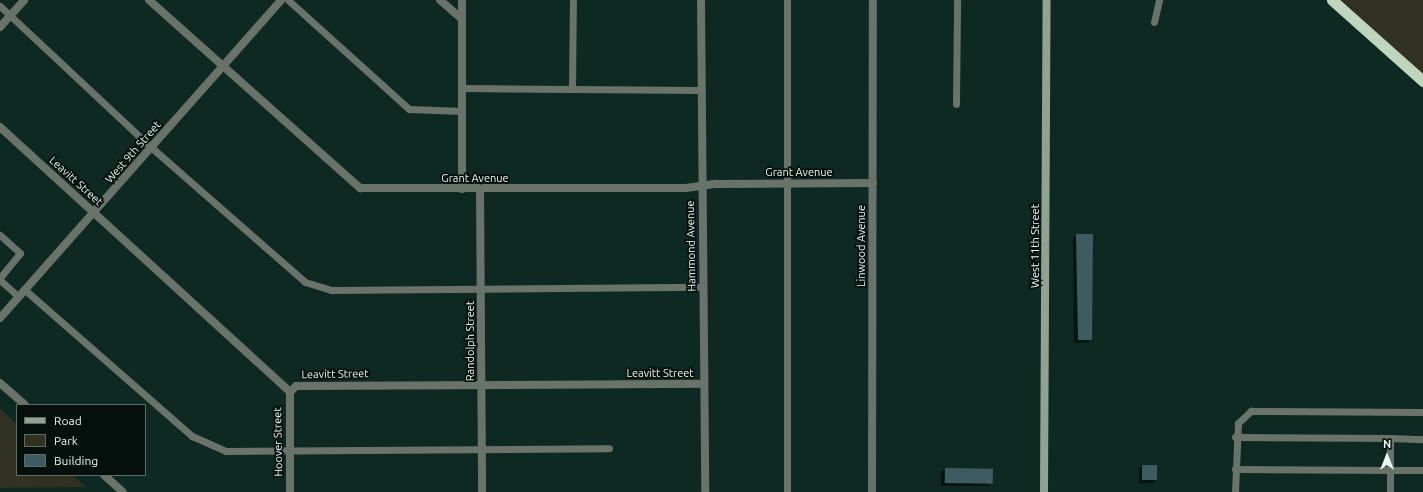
<!DOCTYPE html>
<html>
<head>
<meta charset="utf-8">
<style>
  body { margin:0 }
  #map { position:relative; width:1423px; height:492px; overflow:hidden; background:#0d2922; font-family:Ubuntu,sans-serif }
  div>[style] { position:absolute }
  [style*='--x'] { left:calc(var(--x)*1px); top:calc(var(--y)*1px); width:calc(var(--w)*1px); rotate:calc(var(--a)*1deg) }
  .green>* { inset:0; background:#313121 }
  .shadow>* { inset:0; background:#0007 }
  .building>* { inset:0; background:#3e5b61; transform-origin:0 0 }
  .service>* { height:7px; margin:-3.5px; padding:0 3.5px; transform-origin:3.5px; border-radius:3.5px; background:#6a7369 }
  .minor>* { height:8px; margin:-4px; padding:0 4px; transform-origin:4px; border-radius:4px; background:#6a7369 }
  .tertiary>* { height:8px; margin:-4px; padding:0 4px; transform-origin:4px; border-radius:4px; background:#6a7369 }
  .secondary>* { height:8px; margin:-4px; padding:0 4px; transform-origin:4px; border-radius:4px; background:#93a191 }
  .trunk>* { height:11px; margin:-5.5px; padding:0 5.5px; transform-origin:5.5px; border-radius:5.5px; background:#c0d5be }
  span { translate:-50% -50%; white-space:nowrap; text-align:center; line-height:1.15; -webkit-text-stroke:3.5px #050f0c; paint-order:stroke }
  .street-label { font-size:11px; color:#e8f8f3 }
  .legend { position:absolute; left:16px; top:404px; width:130px; height:72px; box-sizing:border-box; background:#050f0c; border:1px solid #606c68; margin:0; padding:5px 7px; list-style:none; font-size:12px; color:#e8f8f3 }
  .legend li { display:flex; align-items:center; gap:8px; height:20px }
  .legend b { width:20px; border:1px solid #606c68 }
  .north { position:absolute; left:1367px; top:436px; width:40px; height:40px; -webkit-text-stroke:3px #050f0c; paint-order:stroke; rotate:0deg; font-size:11px; font-weight:700; line-height:16px; text-align:center; color:#e8f8f3 }
  .north::after { content:''; display:block; margin:auto; width:14px; height:18px; background:#e8f8f3; clip-path:polygon(50% 0,100% 100%,50% 72%,0 100%) }
</style>
</head>
<body>
<div id="map">
  <div class="green">
    <div style="clip-path:polygon(1332px 0,1423px 0,1423px 81px)"></div>
    <div style="clip-path:polygon(0 409px,17px 424px,17px 475px,72px 475px,86px 487px,0 488px)"></div>
  </div>
  <div class="shadow">
    <div style="clip-path:polygon(1077px 235px,1091px 339px,1087px 343px,1074px 343px,1073px 238px)"></div>
    <div style="clip-path:polygon(1142px 466px,1156px 480px,1153px 483px,1139px 483px,1139px 469px)"></div>
    <div style="clip-path:polygon(945px 469px,992px 482px,989px 486px,941px 486px,941px 472px)"></div>
  </div>
  <div class="building">
    <div style="clip-path:polygon(1076px 234px,1093px 234px,1092px 340px,1078px 340px)"></div>
    <div style="left:1142px;top:465px;width:15px;height:15px"></div>
    <div style="left:945px;top:468px;width:48px;height:15px;rotate:1deg"></div>
  </div>
  <div class="service">
    <div style="--x:288;--y:0;--w:163;--a:42"></div>
    <div style="--x:409;--y:109;--w:53;--a:2.2"></div>
    <div style="--x:787;--y:0;--w:492;--a:90"></div>
    <div style="--x:0;--y:6;--w:208;--a:43.1"></div>
    <div style="--x:152;--y:148;--w:203;--a:41.2"></div>
    <div style="--x:305;--y:282;--w:27;--a:17"></div>
    <div style="--x:331;--y:290;--w:371;--a:-0.5"></div>
    <div style="--x:1154;--y:22;--w:23;--a:-77"></div>
    <div style="--x:462;--y:88;--w:239;--a:0.5"></div>
    <div style="--x:572;--y:89;--w:89;--a:-89.4"></div>
    <div style="--x:956;--y:104;--w:104;--a:-89.4"></div>
    <div style="--x:0;--y:235;--w:27;--a:42"></div>
    <div style="--x:20;--y:253;--w:32;--a:129"></div>
    <div style="--x:0;--y:280;--w:25;--a:42"></div>
    <div style="--x:25;--y:290;--w:222;--a:41.2"></div>
    <div style="--x:192;--y:436;--w:37;--a:24"></div>
    <div style="--x:226;--y:451;--w:383;--a:-0.4"></div>
    <div style="--x:1235;--y:437;--w:155;--a:0.4"></div>
    <div style="--x:1390;--y:438;--w:32;--a:90"></div>
    <div style="--x:1390;--y:470;--w:33;--a:0"></div>
    <div style="--x:1390;--y:438;--w:33;--a:2"></div>
    <div style="--x:1235;--y:469;--w:155;--a:0.4"></div>
    <div style="--x:1390;--y:470;--w:22;--a:90"></div>
    <div style="--x:1235;--y:492;--w:69;--a:-87.5"></div>
    <div style="--x:1238;--y:423;--w:18;--a:-43"></div>
    <div style="--x:1251;--y:411;--w:172;--a:0.3"></div>
  </div>
  <div class="minor">
    <div style="--x:149;--y:0;--w:283;--a:41.7"></div>
    <div style="--x:360;--y:188;--w:326;--a:0"></div>
    <div style="--x:686;--y:188;--w:30;--a:-8"></div>
    <div style="--x:716;--y:184;--w:157;--a:-0.4"></div>
    <div style="--x:440;--y:0;--w:29;--a:41"></div>
    <div style="--x:0;--y:27;--w:36;--a:-48"></div>
    <div style="--x:0;--y:127;--w:393;--a:42.4"></div>
    <div style="--x:462;--y:189;--w:189;--a:-90"></div>
    <div style="--x:480;--y:189;--w:303;--a:89.6"></div>
    <div style="--x:0;--y:383;--w:33;--a:41"></div>
    <div style="--x:290;--y:392;--w:8;--a:-45"></div>
    <div style="--x:296;--y:386;--w:408;--a:-0.3"></div>
    <div style="--x:290;--y:392;--w:100;--a:90"></div>
    <div style="--x:104;--y:475;--w:25;--a:42"></div>
    <div style="--x:872;--y:492;--w:492;--a:-89.9"></div>
  </div>
  <div class="tertiary">
    <div style="--x:701;--y:0;--w:492;--a:89.5"></div>
    <div style="--x:0;--y:318;--w:424;--a:-48.5"></div>
  </div>
  <div class="secondary">
    <div style="--x:1044;--y:492;--w:492;--a:-89.7"></div>
  </div>
  <div class="trunk">
    <div style="--x:1332;--y:0;--w:122;--a:41.7"></div>
  </div>
  <div class="street-label">
    <span style="left:133px;top:152px;rotate:-49deg">West 9th Street</span>
    <span style="left:799px;top:172px">Grant Avenue</span>
    <span style="left:475px;top:178px">Grant Avenue</span>
    <span style="left:76px;top:181px;rotate:42deg">Leavitt Street</span>
    <span style="left:691px;top:246px;rotate:-91deg">Hammond Avenue</span>
    <span style="left:861px;top:246px;rotate:-90deg">Linwood Avenue</span>
    <span style="left:1035px;top:246px;rotate:-90deg">West 11th Street</span>
    <span style="left:470px;top:341px;rotate:-90deg">Randolph Street</span>
    <span style="left:660px;top:373px">Leavitt Street</span>
    <span style="left:335px;top:374px;rotate:-1deg">Leavitt Street</span>
    <span style="left:278px;top:442px;rotate:-91deg">Hoover Street</span>
  </div>
  <ul class="legend">
  <li><b style="height:5px;background:#93a191"></b>Road</li>
  <li><b style="height:11px;background:#313121"></b>Park</li>
  <li><b style="height:11px;background:#3e5b61"></b>Building</li>
  </ul>
  <div class="north">N</div>
</div>
</body>
</html>
